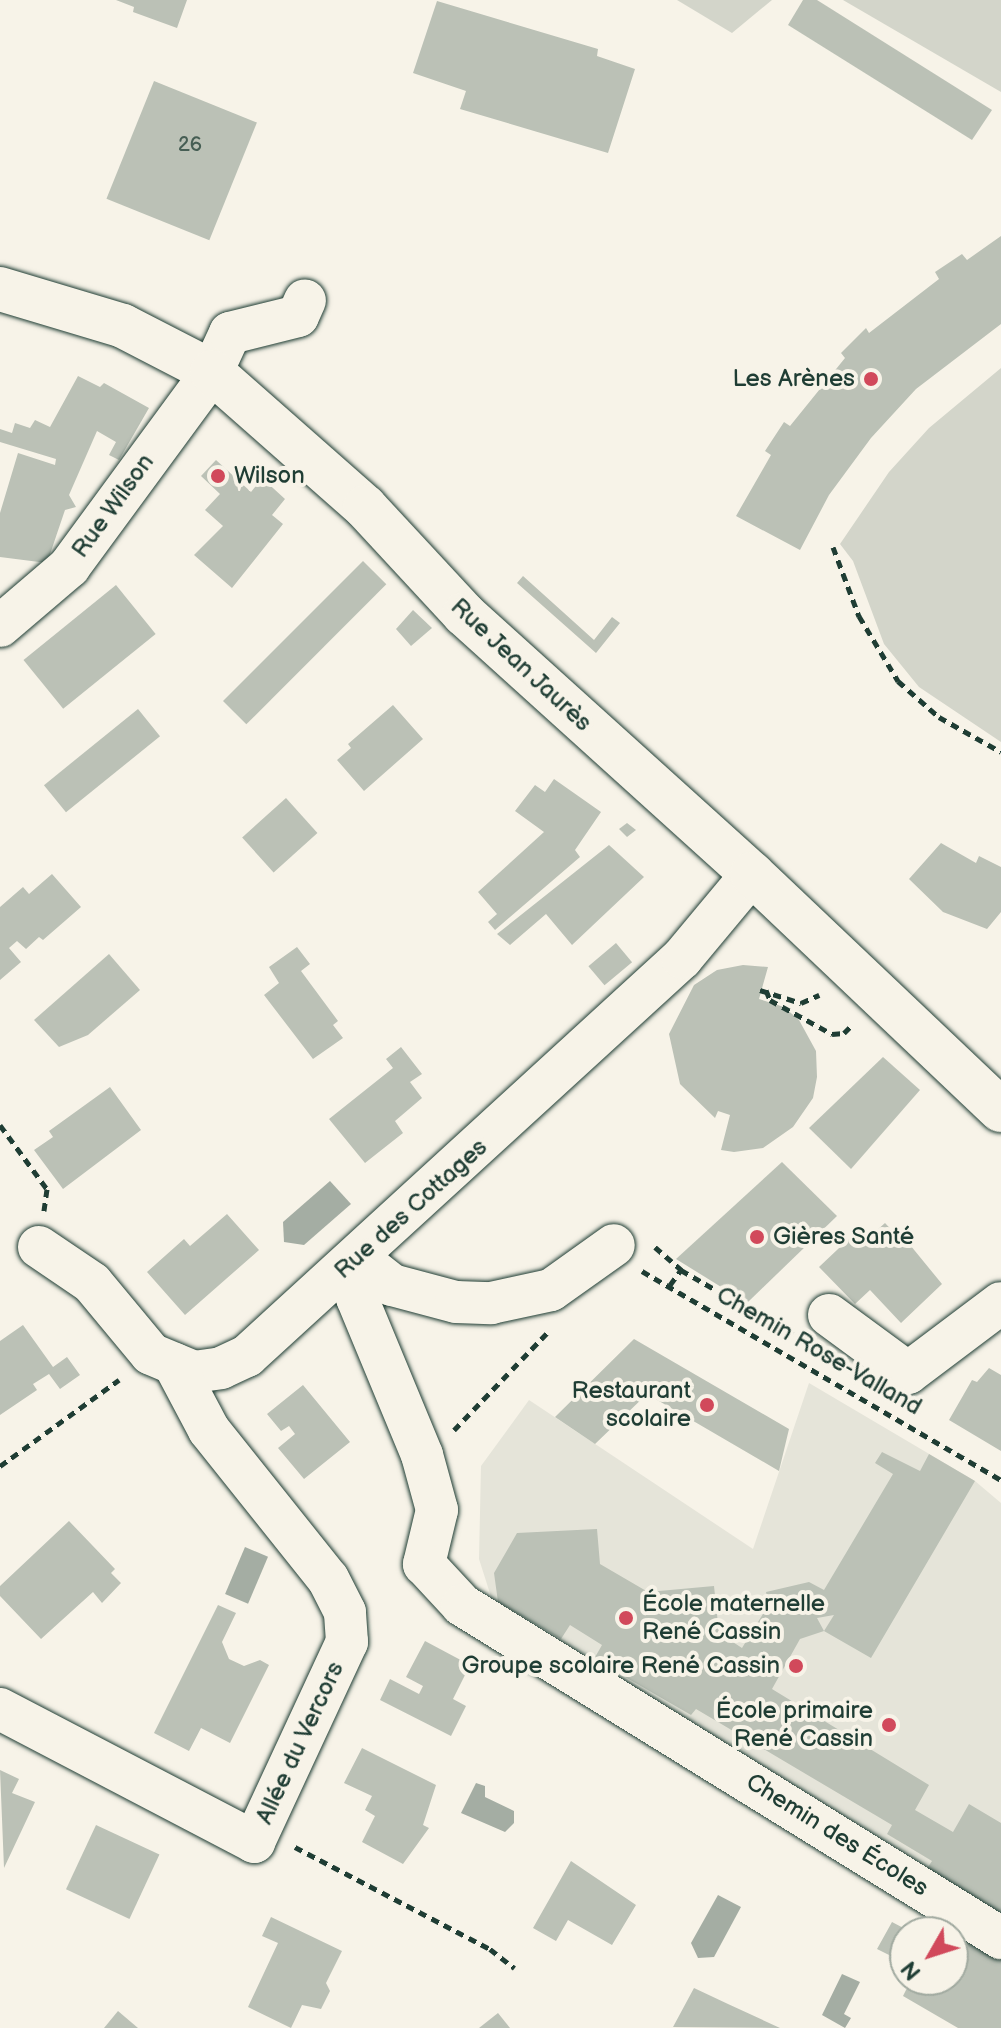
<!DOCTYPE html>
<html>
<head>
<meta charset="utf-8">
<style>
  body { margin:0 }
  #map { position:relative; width:1001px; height:2028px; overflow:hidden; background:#f7f3e8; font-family:"Balsamiq Sans",sans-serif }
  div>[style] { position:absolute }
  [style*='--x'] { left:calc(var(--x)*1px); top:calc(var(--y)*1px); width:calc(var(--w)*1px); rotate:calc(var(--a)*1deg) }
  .built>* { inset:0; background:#e5e4d9 }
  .green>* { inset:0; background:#d3d5ca }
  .water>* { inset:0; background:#a4ada3; transform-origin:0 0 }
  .building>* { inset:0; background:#bbc1b6; transform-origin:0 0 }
  .path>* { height:5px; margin-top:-2.5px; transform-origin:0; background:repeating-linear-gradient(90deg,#1f3d34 0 8px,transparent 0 14px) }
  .roads { filter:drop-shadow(0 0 2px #1f3d34) drop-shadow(0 0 2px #1f3d34) }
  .minor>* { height:42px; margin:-21px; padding:0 21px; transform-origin:21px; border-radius:21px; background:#f7f3e8 }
  .major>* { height:44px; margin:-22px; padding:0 22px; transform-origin:22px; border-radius:22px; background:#f7f3e8 }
  .dots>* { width:22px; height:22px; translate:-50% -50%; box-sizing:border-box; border:4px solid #f7f3e8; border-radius:50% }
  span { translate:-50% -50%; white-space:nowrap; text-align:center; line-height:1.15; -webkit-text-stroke:8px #f7f3e8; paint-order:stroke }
  .number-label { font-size:20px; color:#465e54 }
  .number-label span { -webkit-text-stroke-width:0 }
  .poi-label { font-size:24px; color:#1f3d34 }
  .right { translate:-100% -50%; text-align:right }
  .left { translate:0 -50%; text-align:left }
  .street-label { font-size:24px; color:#1f3d34 }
  .north { position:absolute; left:889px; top:1916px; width:80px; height:80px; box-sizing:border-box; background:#f7f3e8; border:2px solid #a1aaa0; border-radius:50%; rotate:231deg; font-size:22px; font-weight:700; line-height:32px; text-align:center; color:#1f3d34 }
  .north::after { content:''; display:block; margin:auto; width:28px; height:36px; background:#d1495b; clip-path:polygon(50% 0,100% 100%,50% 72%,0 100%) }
</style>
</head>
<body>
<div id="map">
  <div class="built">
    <div style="clip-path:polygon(809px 1383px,975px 1481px,1001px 1503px,1001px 1928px,494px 1606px,479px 1559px,481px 1466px,529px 1400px,753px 1549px)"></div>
  </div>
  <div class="green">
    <div style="clip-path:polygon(677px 0,772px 0,732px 33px)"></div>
    <div style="clip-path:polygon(843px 0,1001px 0,1001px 92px)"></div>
    <div style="clip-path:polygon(1001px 368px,1001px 742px,919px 687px,884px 644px,853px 561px,840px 544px,889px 472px,929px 428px)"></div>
  </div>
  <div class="water">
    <div style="clip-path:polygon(330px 1181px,351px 1204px,304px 1245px,284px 1242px,283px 1222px)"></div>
    <div style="left:245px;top:1547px;width:25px;height:51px;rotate:23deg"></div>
    <div style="clip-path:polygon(476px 1783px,485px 1786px,485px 1797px,514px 1811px,514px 1823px,505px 1832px,461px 1813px)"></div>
    <div style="clip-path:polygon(718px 1895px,741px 1907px,714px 1957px,698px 1958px,691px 1943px)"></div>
    <div style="clip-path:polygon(842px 1974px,860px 1982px,844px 2014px,851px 2018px,845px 2028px,822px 2015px)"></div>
  </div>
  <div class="building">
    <div style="clip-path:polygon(116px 0,187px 0,177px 28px,133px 12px,134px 7px)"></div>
    <div style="clip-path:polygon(803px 0,817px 0,992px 110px,972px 140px,788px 25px)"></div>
    <div style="clip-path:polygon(437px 1px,598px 49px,597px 56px,635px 69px,608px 153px,460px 109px,466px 91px,413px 73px)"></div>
    <div style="left:154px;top:81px;width:111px;height:127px;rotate:22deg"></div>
    <div style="clip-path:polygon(1001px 236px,1001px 324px,916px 389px,871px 438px,829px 495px,800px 550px,736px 516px,771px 455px,765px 451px,784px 422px,790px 426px,845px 358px,841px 353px,866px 328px,869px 333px,939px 279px,935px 272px,962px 254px,967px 260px)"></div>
    <div style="clip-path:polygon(78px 376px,100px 387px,104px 383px,149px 408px,119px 460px,109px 455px,116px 442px,97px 431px,69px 495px,76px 507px,65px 510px,47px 563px,0 557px,0 513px,18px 453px,55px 465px,56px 459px,0 442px,0 429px,12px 433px,15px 423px,30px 428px,35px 420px,50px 427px)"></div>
    <div style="clip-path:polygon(216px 460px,251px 492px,262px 478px,285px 499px,272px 515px,283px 524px,232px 588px,194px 555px,223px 526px,205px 510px,220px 494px,201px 476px)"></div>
    <div style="left:363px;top:561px;width:33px;height:198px;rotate:45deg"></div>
    <div style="clip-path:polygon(523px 576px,594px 640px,612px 617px,620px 623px,596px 653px,517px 583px)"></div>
    <div style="left:116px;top:585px;width:63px;height:119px;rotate:51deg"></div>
    <div style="clip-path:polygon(413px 610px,432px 628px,411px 646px,396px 629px)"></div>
    <div style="clip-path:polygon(393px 705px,423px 739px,364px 791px,337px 760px,351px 748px,348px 744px)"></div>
    <div style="left:138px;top:709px;width:35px;height:121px;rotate:51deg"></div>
    <div style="clip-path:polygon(554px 779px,601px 812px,575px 850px,580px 857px,495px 930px,488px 922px,497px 914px,478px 892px,544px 832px,515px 811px,535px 785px,545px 792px)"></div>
    <div style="left:286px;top:798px;width:47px;height:59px;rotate:48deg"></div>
    <div style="clip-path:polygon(627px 823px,636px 830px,627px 837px,619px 829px)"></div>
    <div style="clip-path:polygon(941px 843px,976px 863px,979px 856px,1001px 867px,1001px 912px,987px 929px,943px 912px,909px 879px)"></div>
    <div style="clip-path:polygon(609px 845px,644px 877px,572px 945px,546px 914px,510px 945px,497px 934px)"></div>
    <div style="clip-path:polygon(52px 874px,81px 907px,43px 940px,39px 937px,26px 949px,17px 941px,9px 948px,21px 962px,0 980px,0 907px,23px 887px,29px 894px)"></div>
    <div style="left:616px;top:943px;width:25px;height:36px;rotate:50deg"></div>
    <div style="clip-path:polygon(297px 947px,310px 964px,301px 971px,338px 1021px,333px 1025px,343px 1038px,313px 1059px,264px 995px,279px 983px,269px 967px)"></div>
    <div style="clip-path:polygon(109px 954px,140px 990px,88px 1035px,59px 1047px,34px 1020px)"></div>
    <div style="clip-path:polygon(743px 965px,768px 967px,759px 999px,784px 1007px,799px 1020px,816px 1051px,817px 1077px,813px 1098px,793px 1127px,763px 1148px,734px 1152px,721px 1150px,730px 1115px,718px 1111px,715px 1118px,680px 1084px,669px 1034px,694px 985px,717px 970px)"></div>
    <div style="clip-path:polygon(401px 1047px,422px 1074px,410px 1082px,422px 1098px,395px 1121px,403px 1133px,365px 1163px,329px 1119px,393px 1068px,386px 1059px)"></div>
    <div style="clip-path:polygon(883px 1057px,920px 1090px,851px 1169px,809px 1128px)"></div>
    <div style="clip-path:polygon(110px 1087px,141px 1130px,63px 1189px,34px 1150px,53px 1137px,49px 1131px)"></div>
    <div style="clip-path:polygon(782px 1162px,837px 1216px,747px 1303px,676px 1259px)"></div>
    <div style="clip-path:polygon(227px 1214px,259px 1250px,185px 1315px,147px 1272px,184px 1239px,190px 1246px)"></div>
    <div style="clip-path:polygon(885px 1223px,903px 1242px,906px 1240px,942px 1284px,901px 1323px,870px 1290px,855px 1304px,819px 1267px,856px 1232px,865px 1241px)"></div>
    <div style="clip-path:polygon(23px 1325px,53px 1367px,67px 1357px,80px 1375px,60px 1389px,49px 1374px,33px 1384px,37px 1390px,0 1415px,0 1341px)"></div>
    <div style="clip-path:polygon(634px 1339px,789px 1429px,779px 1471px,647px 1394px,595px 1444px,555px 1417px)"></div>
    <div style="clip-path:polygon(989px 1368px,1001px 1375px,1001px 1451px,949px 1420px,972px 1380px,977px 1382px)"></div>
    <div style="clip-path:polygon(303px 1385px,350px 1442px,304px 1479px,278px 1448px,295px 1434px,289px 1426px,281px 1431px,267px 1414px)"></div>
    <div style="clip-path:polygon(evenodd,882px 1452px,920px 1471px,929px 1454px,975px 1481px,871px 1658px,824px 1631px,800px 1639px,772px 1689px,929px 1785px,915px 1810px,953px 1832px,969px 1804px,1001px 1823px,1001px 1928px,926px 1870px,932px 1861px,887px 1834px,892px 1825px,696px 1709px,691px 1715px,594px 1659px,602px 1645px,570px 1625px,561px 1639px,498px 1602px,494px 1573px,517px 1533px,597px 1529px,600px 1564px,648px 1592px,714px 1586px,719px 1633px,742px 1648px,769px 1604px,766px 1592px,809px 1582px,824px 1590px,893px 1474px,875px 1463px,882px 1452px,834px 1615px,824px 1631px,817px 1618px,834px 1615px)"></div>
    <div style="clip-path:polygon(69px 1521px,115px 1569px,111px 1573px,121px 1583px,102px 1603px,93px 1592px,41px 1639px,0 1596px,0 1586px)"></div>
    <div style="clip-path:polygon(218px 1605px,236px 1613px,222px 1642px,229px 1659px,244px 1666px,260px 1660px,269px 1665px,230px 1743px,201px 1728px,189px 1751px,154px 1733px)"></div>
    <div style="clip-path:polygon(425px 1641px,470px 1665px,453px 1699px,466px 1706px,451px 1736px,380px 1700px,390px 1679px,419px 1694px,423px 1686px,406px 1677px)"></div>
    <div style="clip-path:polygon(362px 1748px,436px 1785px,423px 1825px,429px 1828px,403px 1864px,362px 1842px,375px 1816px,365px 1810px,372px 1796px,344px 1783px)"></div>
    <div style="clip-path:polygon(0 1770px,19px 1779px,12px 1793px,35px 1802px,4px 1868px)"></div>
    <div style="left:96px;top:1825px;width:70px;height:71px;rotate:25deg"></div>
    <div style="clip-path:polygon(571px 1861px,636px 1905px,612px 1945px,568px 1920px,556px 1941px,533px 1928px)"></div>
    <div style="clip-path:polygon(271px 1917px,342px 1951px,326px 1983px,330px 1991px,321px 2009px,302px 2005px,291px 2028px,248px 2007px,278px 1943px,262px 1936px)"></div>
    <div style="clip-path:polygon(942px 1921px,1001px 1953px,1001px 2028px,958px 2028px,903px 1996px,911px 1980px,953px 1980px,953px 1932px,936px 1932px)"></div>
    <div style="clip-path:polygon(892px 1922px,911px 1932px,905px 1932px,905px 1963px,877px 1949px)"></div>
    <div style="clip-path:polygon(694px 1988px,728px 2004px,780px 2028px,673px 2027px)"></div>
    <div style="clip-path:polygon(118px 2011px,138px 2028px,104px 2028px)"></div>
    <div style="clip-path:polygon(498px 2013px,510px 2028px,479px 2028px)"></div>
  </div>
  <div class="path">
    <div style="--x:833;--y:547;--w:74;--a:69.4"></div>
    <div style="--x:859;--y:616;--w:76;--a:59"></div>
    <div style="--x:898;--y:681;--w:55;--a:41.3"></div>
    <div style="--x:939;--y:717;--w:71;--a:29.4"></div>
    <div style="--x:760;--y:990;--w:43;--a:17.6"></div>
    <div style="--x:801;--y:1003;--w:20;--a:-24"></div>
    <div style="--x:766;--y:990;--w:11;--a:68"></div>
    <div style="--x:770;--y:1000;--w:71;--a:28.7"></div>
    <div style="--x:832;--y:1034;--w:12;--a:-5"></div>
    <div style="--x:844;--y:1033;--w:13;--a:-45"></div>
    <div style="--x:0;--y:1125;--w:79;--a:53.7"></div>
    <div style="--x:47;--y:1189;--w:22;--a:98"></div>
    <div style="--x:655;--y:1247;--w:35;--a:41"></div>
    <div style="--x:681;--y:1270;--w:129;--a:29.7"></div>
    <div style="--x:642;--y:1271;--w:415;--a:30.2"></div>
    <div style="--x:670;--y:1285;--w:19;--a:-54"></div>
    <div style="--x:454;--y:1430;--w:134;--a:-46.2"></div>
    <div style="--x:0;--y:1466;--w:147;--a:-35.9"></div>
    <div style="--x:295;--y:1847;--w:220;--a:27.6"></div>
    <div style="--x:490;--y:1949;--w:31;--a:38"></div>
  </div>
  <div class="roads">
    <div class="minor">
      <div style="--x:0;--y:626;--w:91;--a:-40.5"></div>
      <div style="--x:69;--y:567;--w:242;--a:-53.7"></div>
      <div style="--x:212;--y:372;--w:43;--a:-65.2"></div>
      <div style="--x:230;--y:333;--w:70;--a:-14"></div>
      <div style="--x:298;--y:316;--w:17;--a:-66"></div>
      <div style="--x:39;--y:1247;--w:64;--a:34.2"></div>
      <div style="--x:92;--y:1283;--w:92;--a:50.3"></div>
      <div style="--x:151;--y:1354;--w:47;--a:22.7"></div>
      <div style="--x:194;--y:1372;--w:27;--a:-8"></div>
      <div style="--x:221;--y:1368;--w:29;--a:-25"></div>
      <div style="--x:247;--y:1356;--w:590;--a:-42.46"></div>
      <div style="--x:682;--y:958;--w:109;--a:-50.2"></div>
      <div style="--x:359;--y:1259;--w:39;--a:93"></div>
      <div style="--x:357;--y:1298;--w:170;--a:67.5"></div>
      <div style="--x:422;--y:1455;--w:57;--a:74.7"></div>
      <div style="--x:437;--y:1510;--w:56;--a:103.5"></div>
      <div style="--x:424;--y:1564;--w:56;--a:47.2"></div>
      <div style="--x:462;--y:1605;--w:634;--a:31.71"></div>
      <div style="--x:359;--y:1259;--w:42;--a:38.2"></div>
      <div style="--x:392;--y:1285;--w:66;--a:14.9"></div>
      <div style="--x:456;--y:1302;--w:35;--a:2"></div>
      <div style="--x:491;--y:1303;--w:61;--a:-12.2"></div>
      <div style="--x:551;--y:1290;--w:77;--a:-35.5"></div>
      <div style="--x:829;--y:1315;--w:98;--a:36.3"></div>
      <div style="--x:908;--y:1373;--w:116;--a:-37"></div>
      <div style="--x:0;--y:1709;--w:287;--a:27.6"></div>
      <div style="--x:254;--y:1842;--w:221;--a:-65.1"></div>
      <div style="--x:347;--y:1642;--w:30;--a:-94"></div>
      <div style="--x:345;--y:1612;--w:37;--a:-117"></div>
      <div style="--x:328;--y:1579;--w:191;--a:-128.6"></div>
      <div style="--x:209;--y:1430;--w:75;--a:-117.9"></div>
    </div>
    <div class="major">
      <div style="--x:0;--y:289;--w:128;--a:16.7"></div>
      <div style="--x:123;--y:326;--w:100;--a:27.3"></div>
      <div style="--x:212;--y:372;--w:204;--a:41.4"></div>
      <div style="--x:365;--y:507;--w:146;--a:47.2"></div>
      <div style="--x:464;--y:614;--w:388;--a:42.1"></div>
      <div style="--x:752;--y:874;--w:343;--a:43.5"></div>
    </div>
  </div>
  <div class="dots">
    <div style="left:871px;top:379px;background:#d1495b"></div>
    <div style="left:218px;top:476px;background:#d1495b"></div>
    <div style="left:757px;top:1237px;background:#d1495b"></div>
    <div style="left:707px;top:1405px;background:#d1495b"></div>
    <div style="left:626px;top:1618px;background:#d1495b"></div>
    <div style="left:796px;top:1666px;background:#d1495b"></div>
    <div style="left:889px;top:1725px;background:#d1495b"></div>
  </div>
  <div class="number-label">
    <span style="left:190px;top:145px">26</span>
  </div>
  <div class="poi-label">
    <span class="right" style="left:855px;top:379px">Les Arènes</span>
    <span class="left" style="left:234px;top:476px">Wilson</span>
    <span class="left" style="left:773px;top:1237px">Gières Santé</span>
    <span class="right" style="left:691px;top:1405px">Restaurant<br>scolaire</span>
    <span class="left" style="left:642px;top:1618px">École maternelle<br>René Cassin</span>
    <span class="right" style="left:780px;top:1666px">Groupe scolaire René Cassin</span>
    <span class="right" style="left:873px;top:1725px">École primaire<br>René Cassin</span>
  </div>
  <div class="street-label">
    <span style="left:113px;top:506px;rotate:-54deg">Rue Wilson</span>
    <span style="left:521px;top:665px;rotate:43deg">Rue Jean Jaurès</span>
    <span style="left:411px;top:1209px;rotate:-42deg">Rue des Cottages</span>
    <span style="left:819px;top:1351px;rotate:30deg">Chemin Rose-Valland</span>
    <span style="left:300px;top:1743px;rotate:-65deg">Allée du Vercors</span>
    <span style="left:837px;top:1835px;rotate:32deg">Chemin des Écoles</span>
  </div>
  <div class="north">N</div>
</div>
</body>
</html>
